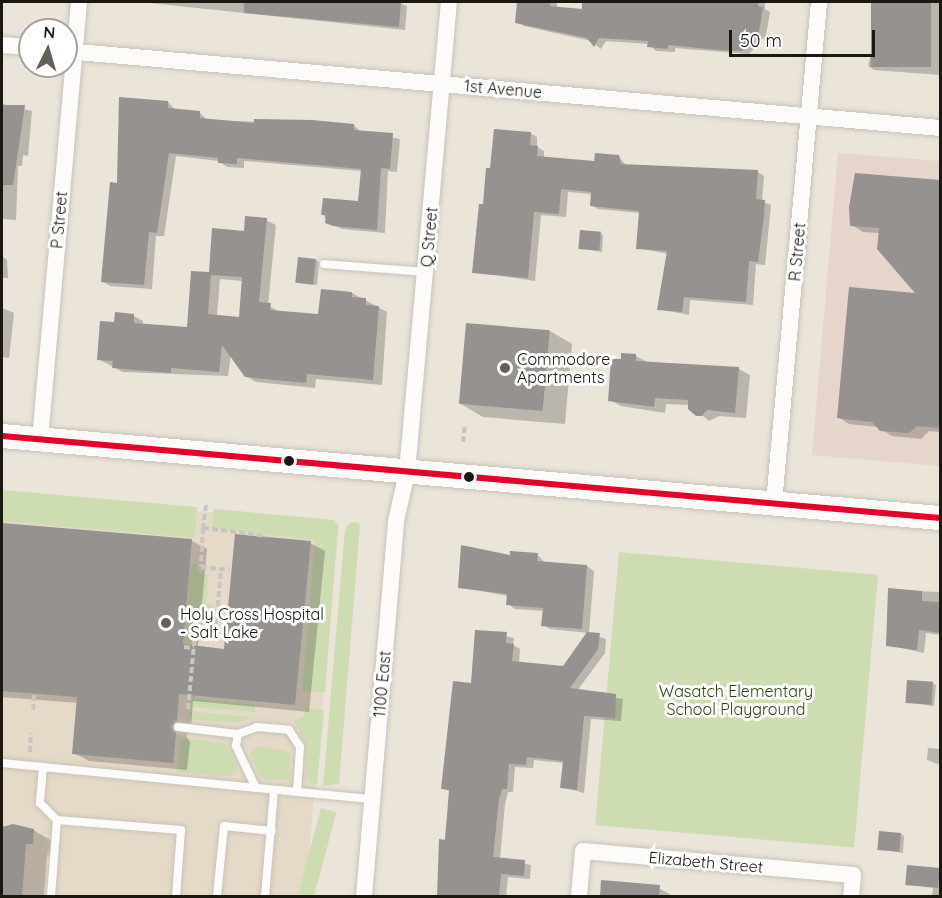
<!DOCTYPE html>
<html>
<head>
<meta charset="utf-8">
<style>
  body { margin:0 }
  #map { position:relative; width:942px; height:898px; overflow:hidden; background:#eae4d9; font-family:Quicksand,sans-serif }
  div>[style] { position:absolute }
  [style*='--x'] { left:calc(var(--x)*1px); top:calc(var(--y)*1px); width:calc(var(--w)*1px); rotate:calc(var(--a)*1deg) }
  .built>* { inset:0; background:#e5dac7 }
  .education>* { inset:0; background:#e5d5cc }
  .green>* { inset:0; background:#ceddb1; transform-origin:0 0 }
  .shadow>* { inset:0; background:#0003 }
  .building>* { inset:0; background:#95928f; transform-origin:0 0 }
  .path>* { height:4px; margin-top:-2px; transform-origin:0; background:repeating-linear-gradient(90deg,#c8c5c2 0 6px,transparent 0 9px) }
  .roads { filter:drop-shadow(0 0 2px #c7c2b9) drop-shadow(0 0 2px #c7c2b9) }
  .lane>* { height:8px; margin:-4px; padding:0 4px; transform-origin:4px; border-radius:4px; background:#fcfbf9 }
  .street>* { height:16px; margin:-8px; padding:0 8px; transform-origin:8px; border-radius:8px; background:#fcfbf9 }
  .secondary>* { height:24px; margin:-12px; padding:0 12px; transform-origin:12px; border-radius:12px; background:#fcfbf9 }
  .bus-1>* { height:6px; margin:-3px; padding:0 3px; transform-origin:3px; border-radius:3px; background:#e4002b }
  .dots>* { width:16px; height:16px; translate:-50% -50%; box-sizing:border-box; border:3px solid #fff; border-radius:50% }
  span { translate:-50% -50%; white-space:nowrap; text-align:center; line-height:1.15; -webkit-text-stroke:6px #fff; paint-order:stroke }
  .street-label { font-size:16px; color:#1b1711 }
  .poi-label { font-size:16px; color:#1b1711 }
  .left { translate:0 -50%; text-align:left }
  .park-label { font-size:16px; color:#314411 }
  .frame { position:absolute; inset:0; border:3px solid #1b1711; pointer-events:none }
  .north { position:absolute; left:18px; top:18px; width:60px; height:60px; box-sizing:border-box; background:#fff; border:2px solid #a4a2a0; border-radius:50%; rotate:5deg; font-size:16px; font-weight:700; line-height:24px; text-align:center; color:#1b1711 }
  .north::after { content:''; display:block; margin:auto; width:21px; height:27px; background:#635f57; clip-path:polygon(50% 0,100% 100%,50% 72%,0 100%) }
  .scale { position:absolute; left:729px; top:30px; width:146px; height:27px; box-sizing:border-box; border:3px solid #1b1711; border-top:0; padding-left:8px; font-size:18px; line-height:21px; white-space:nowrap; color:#1b1711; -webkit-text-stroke:4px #fff; paint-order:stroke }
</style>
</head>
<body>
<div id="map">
  <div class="built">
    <div style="clip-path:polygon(2px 495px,339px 523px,305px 896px,2px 896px)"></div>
  </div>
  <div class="education">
    <div style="clip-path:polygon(838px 153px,940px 161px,940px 466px,812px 455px)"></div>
  </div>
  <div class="green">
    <div style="left:2px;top:490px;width:196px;height:31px;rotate:5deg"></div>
    <div style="clip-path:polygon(214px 509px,334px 520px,338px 525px,325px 692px,302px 691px,315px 540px,212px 528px)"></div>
    <div style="clip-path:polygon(357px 522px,360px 525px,339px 784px,323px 786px,345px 530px,349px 523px)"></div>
    <div style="left:619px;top:552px;width:260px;height:274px;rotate:5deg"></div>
    <div style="clip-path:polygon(191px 563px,197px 563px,197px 573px,208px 574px,206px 604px,214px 605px,213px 621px,193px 619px,191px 646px,184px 645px)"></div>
    <div style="clip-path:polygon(195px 648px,199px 649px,195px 699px,255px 704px,255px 712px,190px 707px)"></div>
    <div style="clip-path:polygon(305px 708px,324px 710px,317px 785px,306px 779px,307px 748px,294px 720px,304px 717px)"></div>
    <div style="clip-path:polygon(190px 711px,249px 717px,248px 719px,236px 723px,189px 719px)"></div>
    <div style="clip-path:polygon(181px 738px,224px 743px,237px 763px,236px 772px,228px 776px,177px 772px)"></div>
    <div style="clip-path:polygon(259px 746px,290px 752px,290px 779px,267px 780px,260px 776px,250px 754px)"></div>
    <div style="left:321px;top:808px;width:16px;height:88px;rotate:15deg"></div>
  </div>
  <div class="shadow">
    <div style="clip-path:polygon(140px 2px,398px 2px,407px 6px,405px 30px)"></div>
    <div style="clip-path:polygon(517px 2px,557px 2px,557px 8px,583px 10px,610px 5px,611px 2px,699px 6px,699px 2px,765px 2px,765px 9px,770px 12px,766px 36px,749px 54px,675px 48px,675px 52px,656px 51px,649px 44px,606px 41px,601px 49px,591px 41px,524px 26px,517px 22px)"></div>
    <div style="clip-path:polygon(883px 2px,940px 2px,940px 75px,874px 70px,868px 66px)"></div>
    <div style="clip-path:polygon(168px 102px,175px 110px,200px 113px,207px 120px,354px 125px,361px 132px,400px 139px,397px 172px,388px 171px,385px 233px,342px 229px,327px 222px,323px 214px,360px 203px,362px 171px,244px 161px,244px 168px,227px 167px,219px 161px,176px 156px,164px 236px,156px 236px,152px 289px,110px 286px,102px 281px,118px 184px)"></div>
    <div style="clip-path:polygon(2px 104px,32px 111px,28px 156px,23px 155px,22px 166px,18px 166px,16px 220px,2px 219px)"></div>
    <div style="clip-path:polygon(530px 133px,537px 137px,537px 147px,544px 151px,544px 158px,596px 163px,619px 157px,627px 166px,758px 172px,764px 176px,762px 201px,771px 205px,765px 265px,756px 264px,753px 305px,690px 300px,689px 315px,659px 309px,668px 254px,638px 248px,640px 213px,598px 209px,591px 205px,592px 194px,568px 192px,566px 217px,541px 215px,535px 281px,474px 272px,492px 170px)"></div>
    <div style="clip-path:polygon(856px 175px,940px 182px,940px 432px,929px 431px,921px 439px,892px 436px,878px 427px,849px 424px,838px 417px,918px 295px,880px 233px,863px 232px,852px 225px)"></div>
    <div style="clip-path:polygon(evenodd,266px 220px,276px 225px,268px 305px,279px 312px,320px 316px,352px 293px,387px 312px,382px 385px,316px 379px,315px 388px,256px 382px,246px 376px,231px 354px,228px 376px,123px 372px,98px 359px,115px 323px,134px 316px,143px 321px,143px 325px,188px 328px,210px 274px,245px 232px,266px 220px,220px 279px,243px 281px,240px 318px,217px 316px,220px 279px)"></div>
    <div style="clip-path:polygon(600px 233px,603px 235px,602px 252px,580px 248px)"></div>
    <div style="clip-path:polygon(2px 256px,7px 260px,8px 278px,2px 278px)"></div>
    <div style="clip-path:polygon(316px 260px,319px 262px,317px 285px,297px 282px)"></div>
    <div style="clip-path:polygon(2px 308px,14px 313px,9px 358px,2px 357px)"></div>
    <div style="clip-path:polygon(467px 325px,550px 331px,572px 344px,565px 424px,483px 417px,461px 404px)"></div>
    <div style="clip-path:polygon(636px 356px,647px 362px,739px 369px,750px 375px,746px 418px,719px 416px,709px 421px,689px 405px,666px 404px,665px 413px,621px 406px,610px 400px,622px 361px)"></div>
    <div style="clip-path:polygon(2px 525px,192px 541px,207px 549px,198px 647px,225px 650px,310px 543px,325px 551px,309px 712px,193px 701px,191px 729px,186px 736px,190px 742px,187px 770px,89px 761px,74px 753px,78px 703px,2px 697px)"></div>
    <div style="clip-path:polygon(537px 554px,545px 563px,587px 566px,594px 571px,589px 634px,606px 639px,605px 653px,577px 691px,623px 699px,621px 721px,591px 719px,584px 793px,562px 787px,564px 763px,534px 760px,533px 768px,515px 767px,513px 792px,508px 792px,505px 804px,500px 859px,531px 865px,530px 879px,508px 877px,506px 896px,437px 896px,451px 792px,442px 788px,472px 684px,477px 631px,514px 638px,513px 645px,520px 649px,519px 663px,564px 667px,588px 633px,550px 629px,543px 625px,544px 611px,515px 609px,508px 604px,508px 596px,459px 587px,511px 556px)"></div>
    <div style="clip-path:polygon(889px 590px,940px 592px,940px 635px,926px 633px,924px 653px,888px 645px)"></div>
    <div style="clip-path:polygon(932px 683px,936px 685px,934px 706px,906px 702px)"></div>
    <div style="clip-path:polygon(928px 748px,940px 749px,940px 765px,927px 760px)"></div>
    <div style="clip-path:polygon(13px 825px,33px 830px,54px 842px,53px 855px,47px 855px,44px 896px,2px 896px,2px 827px)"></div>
    <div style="clip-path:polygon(901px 834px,904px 836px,903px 853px,879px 849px)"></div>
    <div style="clip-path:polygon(935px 877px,940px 877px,940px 896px,932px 896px,933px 888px,907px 884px)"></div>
    <div style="clip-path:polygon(655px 886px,673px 896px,602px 896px)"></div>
  </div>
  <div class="building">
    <div style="clip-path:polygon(244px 2px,401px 2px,399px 27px,244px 13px)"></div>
    <div style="clip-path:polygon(517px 2px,550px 2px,550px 6px,582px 9px,582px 2px,758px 2px,758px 6px,763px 7px,759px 32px,742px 51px,718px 50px,668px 45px,668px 49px,647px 47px,648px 41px,599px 38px,594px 47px,587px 38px,515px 23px)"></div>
    <div style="left:871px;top:2px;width:60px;height:65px"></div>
    <div style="clip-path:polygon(119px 97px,168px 101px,168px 108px,200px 111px,200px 118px,254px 123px,254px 119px,312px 120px,354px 124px,354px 130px,393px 133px,390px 169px,381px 168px,377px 230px,333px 226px,325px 223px,326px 215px,321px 215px,323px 198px,358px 201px,361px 169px,237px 158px,237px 164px,218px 163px,218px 158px,169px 153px,157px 233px,149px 232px,144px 285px,101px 282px,110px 182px,117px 183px)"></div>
    <div style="clip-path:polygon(2px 105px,25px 105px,13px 185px,2px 185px)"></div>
    <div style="clip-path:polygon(494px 129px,531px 132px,530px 145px,538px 146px,537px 156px,594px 161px,595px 153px,619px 155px,621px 164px,758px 170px,756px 199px,765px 200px,764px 216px,758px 262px,749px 261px,746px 302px,684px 297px,682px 312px,657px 310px,667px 251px,636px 249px,639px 211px,590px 206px,591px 192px,561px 189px,559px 214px,534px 212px,528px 278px,472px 273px,479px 204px,483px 204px,486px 168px,490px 168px)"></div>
    <div style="clip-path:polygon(855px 173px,940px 180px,940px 428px,917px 426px,909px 433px,880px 431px,872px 422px,837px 418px,849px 287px,915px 293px,877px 249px,879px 228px,850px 226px,849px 207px)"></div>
    <div style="clip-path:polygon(evenodd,245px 216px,267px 218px,259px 302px,271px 303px,270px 310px,318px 314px,321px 289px,352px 292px,352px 297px,366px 298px,366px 305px,379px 306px,373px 380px,307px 374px,306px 383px,245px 377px,222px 345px,219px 372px,171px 368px,171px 373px,147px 371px,112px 368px,113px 361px,97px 360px,100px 321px,114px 322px,115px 312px,134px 314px,134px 323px,187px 327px,191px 271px,209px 272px,212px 228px,244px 231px,245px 216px,211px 275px,242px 277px,239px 317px,208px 314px,211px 275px)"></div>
    <div style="left:580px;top:230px;width:21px;height:19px;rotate:5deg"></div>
    <div style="left:298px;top:257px;width:18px;height:26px;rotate:6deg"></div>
    <div style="left:466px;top:323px;width:84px;height:81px;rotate:5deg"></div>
    <div style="clip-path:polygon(621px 353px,636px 354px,636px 361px,739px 367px,735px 413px,707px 410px,702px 416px,696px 416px,688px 409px,688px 400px,655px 398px,654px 407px,608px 401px,611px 359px,621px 359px)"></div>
    <div style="clip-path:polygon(2px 523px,192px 539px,183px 644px,224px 649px,235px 534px,311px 541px,295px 705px,179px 694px,177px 721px,172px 727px,176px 733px,173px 763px,72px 754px,77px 697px,2px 691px)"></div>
    <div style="clip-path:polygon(461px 545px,510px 555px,510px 551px,538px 553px,537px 561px,587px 565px,582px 629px,541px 626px,543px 608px,506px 605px,507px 594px,458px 588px)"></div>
    <div style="clip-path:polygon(888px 588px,922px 591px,922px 601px,940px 602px,940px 633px,919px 630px,917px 650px,886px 646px)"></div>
    <div style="clip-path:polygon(475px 630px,507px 632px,506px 643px,514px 644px,512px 661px,563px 666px,587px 632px,600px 633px,598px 649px,570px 688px,616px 694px,615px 718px,584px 716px,577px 790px,560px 788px,563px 761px,527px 757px,526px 765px,509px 764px,507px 789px,502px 789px,499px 799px,493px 857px,525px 860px,524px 876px,501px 874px,499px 897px,437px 897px,439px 839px,445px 840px,449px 790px,441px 789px,453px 681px,471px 683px)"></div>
    <div style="left:907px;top:680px;width:26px;height:23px;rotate:4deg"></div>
    <div style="clip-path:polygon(13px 824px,34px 829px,33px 844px,26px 844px,22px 897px,2px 897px,2px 827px)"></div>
    <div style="left:879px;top:831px;width:22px;height:19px;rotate:5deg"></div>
    <div style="left:907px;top:865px;width:33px;height:20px;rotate:5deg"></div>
    <div style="clip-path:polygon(601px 880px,660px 885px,659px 897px,600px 897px)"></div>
  </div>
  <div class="path">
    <div style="--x:463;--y:442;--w:18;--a:-84"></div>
    <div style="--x:206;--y:505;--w:23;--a:97"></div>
    <div style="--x:203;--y:528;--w:64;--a:7.1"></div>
    <div style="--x:203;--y:528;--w:39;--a:93"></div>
    <div style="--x:201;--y:567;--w:28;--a:6"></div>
    <div style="--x:184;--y:647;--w:10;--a:6"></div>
    <div style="--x:188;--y:709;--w:87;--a:-84.7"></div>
    <div style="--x:196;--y:622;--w:20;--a:6"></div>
    <div style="--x:216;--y:624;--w:54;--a:-84.7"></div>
    <div style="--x:33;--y:710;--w:16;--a:-86"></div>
    <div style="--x:30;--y:752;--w:19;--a:-87"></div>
  </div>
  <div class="roads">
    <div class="lane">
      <div style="--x:324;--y:264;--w:101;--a:4.5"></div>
      <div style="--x:178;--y:727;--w:60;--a:6.7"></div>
      <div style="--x:2;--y:763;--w:372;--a:5.6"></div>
      <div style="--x:43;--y:767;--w:36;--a:95"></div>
      <div style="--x:40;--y:803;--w:24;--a:45"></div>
      <div style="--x:57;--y:820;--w:124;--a:4.6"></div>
      <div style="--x:181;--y:830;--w:66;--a:94.3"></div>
      <div style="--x:256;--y:788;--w:47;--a:-115.5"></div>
      <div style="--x:236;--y:746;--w:12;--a:-81"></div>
      <div style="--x:238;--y:734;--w:20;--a:-20"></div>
      <div style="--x:257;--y:727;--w:32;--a:5"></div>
      <div style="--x:289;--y:730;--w:20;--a:57"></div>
      <div style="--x:300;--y:747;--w:45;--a:93.8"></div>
      <div style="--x:51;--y:896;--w:76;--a:-85.5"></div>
      <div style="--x:217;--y:896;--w:70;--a:-84.3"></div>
      <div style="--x:224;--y:826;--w:48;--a:5.9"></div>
      <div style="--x:265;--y:896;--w:106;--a:-85.1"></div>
    </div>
    <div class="street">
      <div style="--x:2;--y:45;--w:28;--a:4"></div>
      <div style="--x:66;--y:51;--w:877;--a:5.03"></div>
      <div style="--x:40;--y:439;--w:439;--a:-84.9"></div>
      <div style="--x:774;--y:503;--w:503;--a:-84.87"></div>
      <div style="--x:364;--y:896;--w:376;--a:-85.1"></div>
      <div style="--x:396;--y:521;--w:50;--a:-77.3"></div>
      <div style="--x:407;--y:472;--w:472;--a:-84.9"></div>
      <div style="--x:579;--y:896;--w:45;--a:-84.9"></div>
      <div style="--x:583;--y:851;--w:271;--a:5.1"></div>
      <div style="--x:853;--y:875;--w:21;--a:95"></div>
    </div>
    <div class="secondary">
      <div style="--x:2;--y:436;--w:942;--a:5"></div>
    </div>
  </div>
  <div class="bus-1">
    <div style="--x:2;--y:436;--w:942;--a:5"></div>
  </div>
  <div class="dots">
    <div style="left:505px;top:368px;background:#635f57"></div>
    <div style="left:289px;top:461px;background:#1b1711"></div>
    <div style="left:469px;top:477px;background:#1b1711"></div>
    <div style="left:166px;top:623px;background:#635f57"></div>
  </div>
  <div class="street-label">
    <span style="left:503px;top:89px;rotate:5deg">1st Avenue</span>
    <span style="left:59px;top:220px;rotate:-85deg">P Street</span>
    <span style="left:429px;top:237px;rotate:-85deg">Q Street</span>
    <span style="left:797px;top:252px;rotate:-85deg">R Street</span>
    <span style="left:382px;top:684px;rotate:-85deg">1100 East</span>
    <span style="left:706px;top:862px;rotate:5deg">Elizabeth Street</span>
  </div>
  <div class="poi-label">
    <span class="left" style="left:517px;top:368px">Commodore<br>Apartments</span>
    <span class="left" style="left:180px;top:623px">Holy Cross Hospital<br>- Salt Lake</span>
  </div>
  <div class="park-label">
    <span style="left:736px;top:700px">Wasatch Elementary<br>School Playground</span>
  </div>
  <div class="frame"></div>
  <div class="north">N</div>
  <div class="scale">50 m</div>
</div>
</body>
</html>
